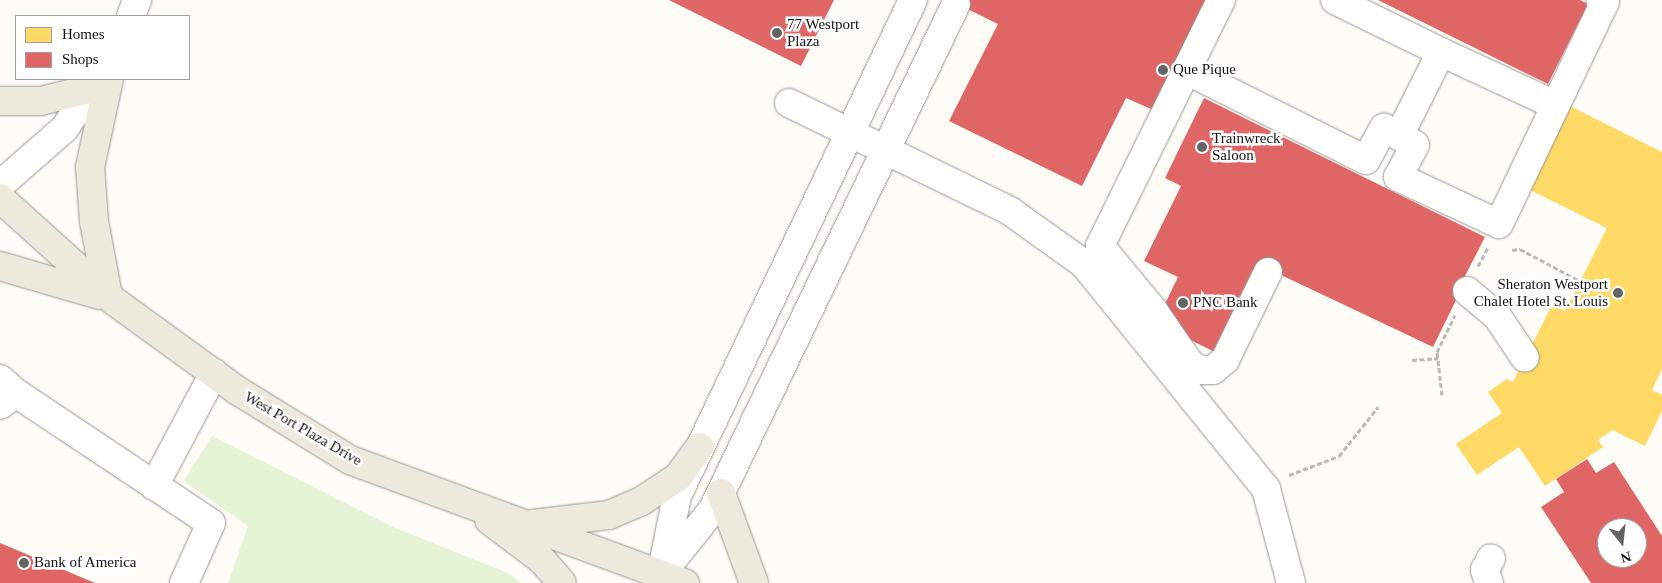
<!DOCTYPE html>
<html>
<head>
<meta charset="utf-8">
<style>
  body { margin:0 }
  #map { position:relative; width:1662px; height:583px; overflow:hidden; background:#fdfcf7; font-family:Georgia,serif }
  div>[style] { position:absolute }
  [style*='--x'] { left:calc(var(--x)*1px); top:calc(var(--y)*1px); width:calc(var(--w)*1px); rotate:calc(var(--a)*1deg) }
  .green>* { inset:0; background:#e7f3d7 }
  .homes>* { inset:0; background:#ffd966 }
  .shops>* { inset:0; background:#e06666 }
  .path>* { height:3px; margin-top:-1.5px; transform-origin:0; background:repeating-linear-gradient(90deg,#b9b9b8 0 5px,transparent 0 7.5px) }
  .roads { filter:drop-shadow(0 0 1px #979795) drop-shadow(0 0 1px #979795) }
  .minor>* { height:28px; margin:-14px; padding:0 14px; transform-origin:14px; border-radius:14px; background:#fffffe }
  .major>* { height:28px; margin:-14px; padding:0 14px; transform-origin:14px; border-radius:14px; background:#ede9dc }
  .dots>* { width:14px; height:14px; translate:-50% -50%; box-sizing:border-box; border:2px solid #fff; border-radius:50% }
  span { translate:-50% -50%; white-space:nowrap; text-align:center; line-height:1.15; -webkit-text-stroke:5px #fff; paint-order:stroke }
  .poi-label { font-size:15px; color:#111 }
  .left { translate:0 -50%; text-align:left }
  .right { translate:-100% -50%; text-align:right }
  .street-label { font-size:15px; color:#111 }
  .legend { position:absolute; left:15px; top:15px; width:175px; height:65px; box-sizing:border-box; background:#fff; border:1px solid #a0a0a0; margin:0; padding:6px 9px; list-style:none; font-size:15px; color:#111 }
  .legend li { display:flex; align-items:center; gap:10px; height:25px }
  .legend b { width:25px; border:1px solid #a0a0a0 }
  .north { position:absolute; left:1597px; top:518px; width:50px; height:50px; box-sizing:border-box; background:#fff; border:1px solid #a0a0a0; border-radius:50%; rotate:164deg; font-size:14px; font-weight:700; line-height:20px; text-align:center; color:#111 }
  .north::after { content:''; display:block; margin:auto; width:18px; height:22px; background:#646362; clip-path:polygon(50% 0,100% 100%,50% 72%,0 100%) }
</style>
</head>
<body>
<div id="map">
  <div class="green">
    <div style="clip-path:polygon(212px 436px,393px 527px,508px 573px,521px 583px,228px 583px,248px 526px,183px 481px)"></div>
  </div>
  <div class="homes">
    <div style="clip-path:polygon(1566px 104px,1662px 152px,1662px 369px,1652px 390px,1662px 395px,1662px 411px,1645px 446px,1612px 430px,1598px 440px,1603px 447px,1545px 486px,1519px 447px,1477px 475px,1456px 444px,1502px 413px,1488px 392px,1507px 379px,1513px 382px,1552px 305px,1565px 311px,1607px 228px,1526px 188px)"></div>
  </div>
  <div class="shops">
    <div style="clip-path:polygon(669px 0,834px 0,801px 66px)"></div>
    <div style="clip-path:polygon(949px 0,1213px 0,1158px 112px,1126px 98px,1082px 186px,949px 121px,998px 24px)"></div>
    <div style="clip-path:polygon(1378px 0,1580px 0,1588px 4px,1548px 84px)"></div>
    <div style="clip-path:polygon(1204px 98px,1485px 237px,1464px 278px,1469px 283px,1461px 290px,1433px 347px,1264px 267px,1221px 355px,1172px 331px,1163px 308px,1178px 277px,1144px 261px,1181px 186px,1165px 178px)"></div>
    <div style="clip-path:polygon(evenodd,1587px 459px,1596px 473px,1614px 462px,1662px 536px,1662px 583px,1591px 583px,1541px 507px,1564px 492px,1556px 479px,1587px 459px,1607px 528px,1637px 528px,1637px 558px,1607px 558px,1607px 528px)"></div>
    <div style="clip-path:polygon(0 543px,95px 583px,0 583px)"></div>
  </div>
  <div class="path">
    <div style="--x:1512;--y:250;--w:8;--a:-7"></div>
    <div style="--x:1520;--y:249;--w:68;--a:28.1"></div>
    <div style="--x:1478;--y:266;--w:21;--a:-62"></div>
    <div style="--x:1412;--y:360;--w:26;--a:-4"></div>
    <div style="--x:1442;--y:395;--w:43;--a:-96.6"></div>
    <div style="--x:1437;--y:352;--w:41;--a:-64.1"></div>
    <div style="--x:1289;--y:475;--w:53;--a:-20.8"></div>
    <div style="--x:1339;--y:456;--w:63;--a:-51.5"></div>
  </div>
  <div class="roads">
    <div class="minor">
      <div style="--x:1221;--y:0;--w:274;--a:116.2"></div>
      <div style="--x:1100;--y:246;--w:85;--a:50.3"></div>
      <div style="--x:1154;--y:311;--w:64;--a:55.8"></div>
      <div style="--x:1190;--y:364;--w:12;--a:31"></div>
      <div style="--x:1200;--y:370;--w:13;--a:0"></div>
      <div style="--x:1213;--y:370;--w:16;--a:-40"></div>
      <div style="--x:1225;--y:360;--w:98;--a:-64"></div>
      <div style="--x:131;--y:16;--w:17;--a:-69"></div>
      <div style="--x:1441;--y:52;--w:126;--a:24.9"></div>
      <div style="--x:1186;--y:70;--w:201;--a:26.6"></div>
      <div style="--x:1366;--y:160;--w:37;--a:-61"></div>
      <div style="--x:1384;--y:128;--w:17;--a:28"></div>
      <div style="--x:1399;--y:136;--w:94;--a:-63.4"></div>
      <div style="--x:1441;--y:52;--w:118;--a:-153.9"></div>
      <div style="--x:789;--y:103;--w:246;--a:26"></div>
      <div style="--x:1010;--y:211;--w:91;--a:35.6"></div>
      <div style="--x:1084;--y:264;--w:289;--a:51"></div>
      <div style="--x:1266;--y:489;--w:97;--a:75.1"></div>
      <div style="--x:1399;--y:136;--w:18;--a:29"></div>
      <div style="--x:1415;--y:145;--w:36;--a:118"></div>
      <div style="--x:1398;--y:177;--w:111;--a:25"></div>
      <div style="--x:1499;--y:224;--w:246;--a:-64.5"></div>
      <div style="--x:1605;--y:2;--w:5;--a:-158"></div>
      <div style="--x:0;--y:185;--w:85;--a:-41.2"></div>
      <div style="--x:64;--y:129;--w:61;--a:-55"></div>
      <div style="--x:1467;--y:291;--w:39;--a:40"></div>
      <div style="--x:1497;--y:316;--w:50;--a:56.3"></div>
      <div style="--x:0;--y:379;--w:21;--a:41"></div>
      <div style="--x:16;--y:393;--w:20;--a:143"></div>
      <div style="--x:16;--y:393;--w:234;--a:33.7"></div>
      <div style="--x:211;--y:523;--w:66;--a:114.2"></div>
      <div style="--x:154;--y:486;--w:128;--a:-62"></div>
      <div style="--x:662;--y:570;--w:76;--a:-78.5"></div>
      <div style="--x:677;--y:496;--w:549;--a:-64.55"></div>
      <div style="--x:661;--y:574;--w:83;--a:-51.3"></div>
      <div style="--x:713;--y:509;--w:560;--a:-64.3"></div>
      <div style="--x:1489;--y:583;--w:14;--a:-107"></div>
      <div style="--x:1485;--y:570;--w:13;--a:-63"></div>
    </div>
    <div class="major">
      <div style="--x:0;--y:101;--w:41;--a:0"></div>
      <div style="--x:41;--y:101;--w:49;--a:-14"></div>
      <div style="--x:0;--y:198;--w:154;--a:42.1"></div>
      <div style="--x:114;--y:301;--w:153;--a:36"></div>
      <div style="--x:238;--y:391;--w:132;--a:31.6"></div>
      <div style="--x:350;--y:460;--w:357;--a:20.2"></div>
      <div style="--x:0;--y:266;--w:103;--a:16.3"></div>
      <div style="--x:108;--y:296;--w:76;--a:-100.6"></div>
      <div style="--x:94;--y:221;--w:54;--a:-94.2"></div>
      <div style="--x:90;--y:167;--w:90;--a:-77.8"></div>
      <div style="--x:721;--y:493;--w:96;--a:69.9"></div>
      <div style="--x:489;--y:520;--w:66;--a:37"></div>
      <div style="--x:542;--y:560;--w:30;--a:49"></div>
      <div style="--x:533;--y:524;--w:77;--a:-6.8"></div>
      <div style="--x:609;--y:515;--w:34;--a:-23"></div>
      <div style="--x:640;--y:502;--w:45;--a:-33.3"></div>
      <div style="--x:678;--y:477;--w:37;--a:-54"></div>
    </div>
  </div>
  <div class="dots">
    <div style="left:777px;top:33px;background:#646362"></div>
    <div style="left:1163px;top:70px;background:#646362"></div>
    <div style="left:1202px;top:147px;background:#646362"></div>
    <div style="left:1618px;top:293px;background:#646362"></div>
    <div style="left:1183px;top:303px;background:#646362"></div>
    <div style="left:24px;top:563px;background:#646362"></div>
  </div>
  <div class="poi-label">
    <span class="left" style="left:787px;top:33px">77 Westport<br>Plaza</span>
    <span class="left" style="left:1173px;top:70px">Que Pique</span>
    <span class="left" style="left:1212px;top:147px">Trainwreck<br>Saloon</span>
    <span class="right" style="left:1608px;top:293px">Sheraton Westport<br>Chalet Hotel St. Louis</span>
    <span class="left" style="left:1193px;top:303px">PNC Bank</span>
    <span class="left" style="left:34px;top:563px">Bank of America</span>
  </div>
  <div class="street-label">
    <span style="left:303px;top:429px;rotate:30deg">West Port Plaza Drive</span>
  </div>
  <ul class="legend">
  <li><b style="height:14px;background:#ffd966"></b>Homes</li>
  <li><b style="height:14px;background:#e06666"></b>Shops</li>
  </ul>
  <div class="north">N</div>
</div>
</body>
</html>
